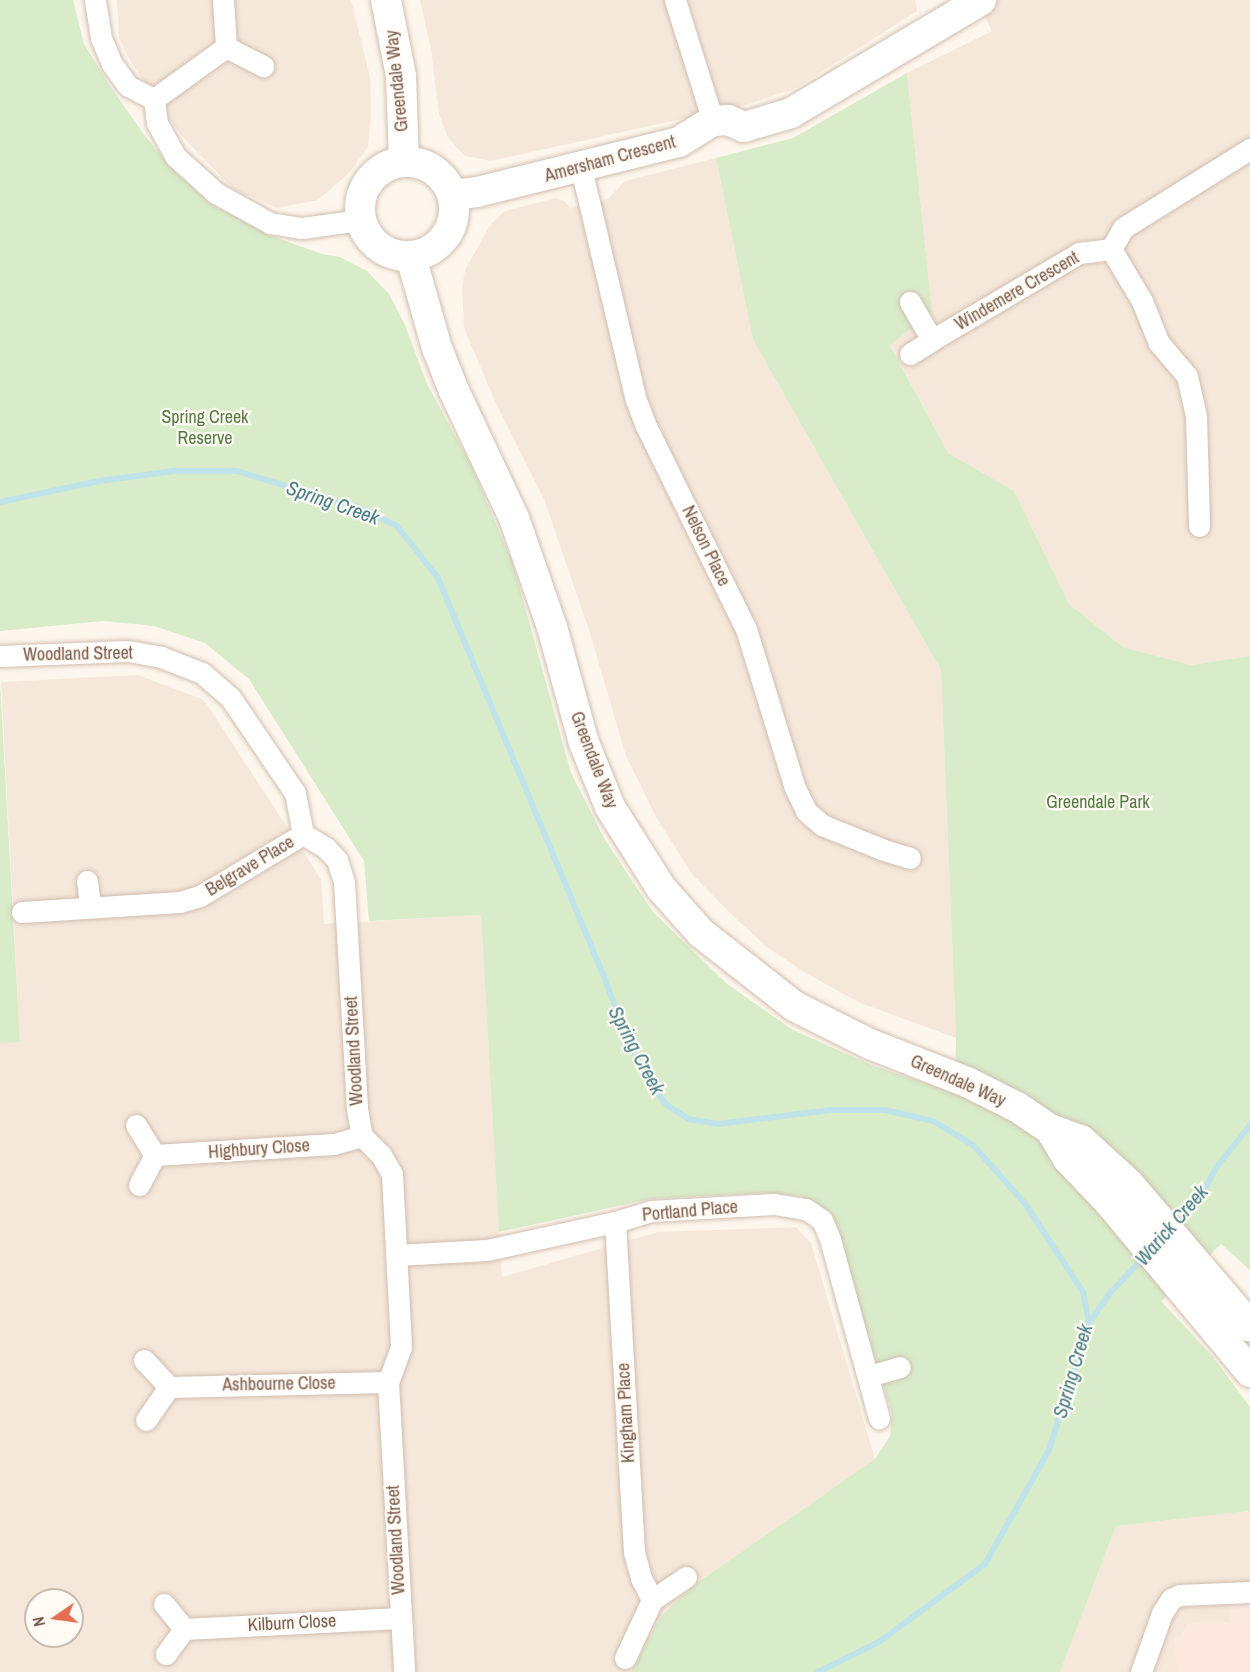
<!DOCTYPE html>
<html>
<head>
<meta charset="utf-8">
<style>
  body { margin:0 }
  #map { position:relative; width:1250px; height:1672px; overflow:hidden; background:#fdf6ec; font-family:"Archivo Narrow",sans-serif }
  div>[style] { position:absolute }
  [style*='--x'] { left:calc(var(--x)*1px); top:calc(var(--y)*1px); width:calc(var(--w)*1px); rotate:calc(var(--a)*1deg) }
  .residential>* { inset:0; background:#f5e8da }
  .commercial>* { inset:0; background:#fde8e0 }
  .green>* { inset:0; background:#d8ecc9 }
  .stream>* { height:6px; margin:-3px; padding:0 3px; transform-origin:3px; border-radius:3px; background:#bfe3e8 }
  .roads { filter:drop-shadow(0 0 2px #d1beb0) drop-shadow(0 0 2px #d1beb0) }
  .street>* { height:21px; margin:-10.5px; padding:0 10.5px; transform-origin:10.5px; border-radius:10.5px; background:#fff }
  .secondary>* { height:30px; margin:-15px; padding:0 15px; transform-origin:15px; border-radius:15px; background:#fff }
  .secondary>.ring { margin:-15px; padding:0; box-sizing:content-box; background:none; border:30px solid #fff; border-radius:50% }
  span { translate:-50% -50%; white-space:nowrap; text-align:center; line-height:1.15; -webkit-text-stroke:4.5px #fffaf3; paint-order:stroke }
  .street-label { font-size:18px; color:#7a5c4d }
  .park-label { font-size:18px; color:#537a41 }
  .water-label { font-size:20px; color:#437c86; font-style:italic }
  .north { position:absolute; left:24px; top:1588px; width:60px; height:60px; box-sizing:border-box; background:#fffaf3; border:2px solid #cabbb1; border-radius:50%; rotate:257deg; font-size:16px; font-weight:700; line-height:24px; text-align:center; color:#7a5c4d }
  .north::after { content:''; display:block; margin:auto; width:21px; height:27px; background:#e76f51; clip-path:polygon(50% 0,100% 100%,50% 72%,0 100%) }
</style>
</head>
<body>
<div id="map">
  <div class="residential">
    <div style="clip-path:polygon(117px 0,351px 0,370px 77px,371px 116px,368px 147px,349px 173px,318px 200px,277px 208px,232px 188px,181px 135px,131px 62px,119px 38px)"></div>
    <div style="clip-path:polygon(420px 0,915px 0,917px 11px,796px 88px,749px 104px,491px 161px,465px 156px,448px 138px,439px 114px,431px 50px)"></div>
    <div style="clip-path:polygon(976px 0,1250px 0,1250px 656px,1191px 665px,1123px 647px,1069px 604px,1014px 491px,948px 453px,890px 344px,932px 312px,907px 73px,992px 31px)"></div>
    <div style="clip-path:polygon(716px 158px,753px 340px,941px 670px,956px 1038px,858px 1002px,804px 972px,767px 947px,731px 914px,692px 874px,656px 817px,626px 756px,589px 630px,544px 499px,494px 399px,464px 328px,462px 287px,465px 270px,491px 224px,505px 211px,555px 198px,564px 201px,570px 208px,608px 199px,625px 181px)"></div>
    <div style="clip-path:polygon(evenodd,138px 675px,204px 700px,321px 879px,324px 924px,481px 915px,502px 1277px,658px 1232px,796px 1227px,811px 1243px,875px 1459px,694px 1585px,661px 1616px,631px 1672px,0 1672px,0 1043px,20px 1041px,1px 682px,138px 675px,36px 1600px,72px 1600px,72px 1636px,36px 1636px,36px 1600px)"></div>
    <div style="clip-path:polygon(1250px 1511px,1250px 1604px,1231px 1605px,1230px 1623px,1188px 1624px,1181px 1637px,1174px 1638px,1178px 1672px,1060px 1672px,1116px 1526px)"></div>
  </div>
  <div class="commercial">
    <div style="clip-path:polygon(1250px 1604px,1250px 1672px,1178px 1672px,1173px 1638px,1181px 1637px,1188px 1624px,1230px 1623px,1231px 1605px)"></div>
  </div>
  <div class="green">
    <div style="clip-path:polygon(0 0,73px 0,84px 44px,112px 89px,145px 136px,176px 172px,209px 203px,269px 235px,322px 254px,340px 257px,367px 271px,389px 294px,405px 325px,427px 384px,471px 465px,513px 564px,571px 773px,605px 840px,653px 912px,727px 984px,793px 1030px,874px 1066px,955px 1093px,956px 1038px,941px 670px,753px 340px,716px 158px,793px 138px,907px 73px,932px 312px,890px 345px,948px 453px,1014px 491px,1069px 604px,1123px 647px,1191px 665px,1250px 656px,1250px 1270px,1221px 1244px,1161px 1301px,1213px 1357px,1250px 1407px,1250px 1511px,1116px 1526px,1060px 1672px,631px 1672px,661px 1616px,694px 1585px,875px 1459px,890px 1436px,892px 1413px,842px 1253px,829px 1220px,801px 1196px,766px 1193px,650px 1199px,499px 1232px,481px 915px,369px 921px,364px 861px,249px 679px,205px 643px,154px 626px,103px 621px,0 631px)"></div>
    <div style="clip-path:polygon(0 682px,20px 1042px,0 1043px)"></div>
  </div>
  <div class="stream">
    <div style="--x:0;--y:502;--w:101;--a:-12"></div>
    <div style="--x:99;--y:481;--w:76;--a:-7.6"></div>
    <div style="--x:174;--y:471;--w:62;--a:0"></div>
    <div style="--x:236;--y:471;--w:129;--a:16.6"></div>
    <div style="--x:360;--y:508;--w:41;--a:25.9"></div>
    <div style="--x:397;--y:526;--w:66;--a:51.7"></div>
    <div style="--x:438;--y:578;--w:429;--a:67.4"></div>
    <div style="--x:603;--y:974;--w:68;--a:69.4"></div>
    <div style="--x:627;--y:1038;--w:51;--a:63.4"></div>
    <div style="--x:650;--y:1084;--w:28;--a:51"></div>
    <div style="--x:668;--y:1106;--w:25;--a:32"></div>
    <div style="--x:689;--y:1119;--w:29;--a:10"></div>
    <div style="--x:718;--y:1124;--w:114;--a:-7.1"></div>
    <div style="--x:831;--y:1110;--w:54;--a:0"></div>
    <div style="--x:885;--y:1110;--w:49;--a:12.9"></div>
    <div style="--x:933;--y:1121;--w:47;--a:31"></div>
    <div style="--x:973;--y:1145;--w:80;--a:48.5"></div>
    <div style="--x:1026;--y:1205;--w:104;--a:56.8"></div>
    <div style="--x:1083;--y:1292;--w:32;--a:79"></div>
    <div style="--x:1089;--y:1323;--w:133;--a:107.5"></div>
    <div style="--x:1049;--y:1450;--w:131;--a:119.3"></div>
    <div style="--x:985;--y:1564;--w:132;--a:143.7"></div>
    <div style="--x:879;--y:1642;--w:68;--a:153.8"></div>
    <div style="--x:1174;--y:1224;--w:41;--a:-47"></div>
    <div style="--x:1202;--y:1194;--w:30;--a:-62"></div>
    <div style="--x:1216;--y:1168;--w:55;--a:-51.7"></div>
    <div style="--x:1089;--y:1323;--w:35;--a:-55"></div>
    <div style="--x:1109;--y:1294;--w:52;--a:-46.5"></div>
  </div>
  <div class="roads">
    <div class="street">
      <div style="--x:95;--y:0;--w:38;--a:81"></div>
      <div style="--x:101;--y:38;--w:28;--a:67"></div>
      <div style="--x:112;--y:64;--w:27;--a:54"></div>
      <div style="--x:128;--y:86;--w:29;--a:27"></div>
      <div style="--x:154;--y:99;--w:24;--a:83"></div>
      <div style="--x:157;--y:123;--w:39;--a:61"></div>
      <div style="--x:176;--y:157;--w:54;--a:42"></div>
      <div style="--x:216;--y:193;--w:62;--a:29.1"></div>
      <div style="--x:270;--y:223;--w:32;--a:9"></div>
      <div style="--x:302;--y:228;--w:60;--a:-7.7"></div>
      <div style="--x:223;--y:0;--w:47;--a:86.3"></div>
      <div style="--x:226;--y:47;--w:42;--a:27.2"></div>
      <div style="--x:675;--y:0;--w:127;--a:72.6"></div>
      <div style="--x:154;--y:99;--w:89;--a:-35.8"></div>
      <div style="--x:581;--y:168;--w:238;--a:76.7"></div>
      <div style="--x:636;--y:400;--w:28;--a:69"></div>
      <div style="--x:646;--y:426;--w:226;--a:63.8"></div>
      <div style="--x:746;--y:629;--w:166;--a:72.9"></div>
      <div style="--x:795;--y:788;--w:25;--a:64"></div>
      <div style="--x:806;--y:811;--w:21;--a:41"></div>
      <div style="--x:822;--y:825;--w:67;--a:22"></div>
      <div style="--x:884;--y:850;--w:27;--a:17"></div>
      <div style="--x:1111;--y:249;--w:61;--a:59.2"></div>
      <div style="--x:1142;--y:301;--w:45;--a:68"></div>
      <div style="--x:1159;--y:343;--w:43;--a:49.7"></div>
      <div style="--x:1187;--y:376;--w:41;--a:77.3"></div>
      <div style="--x:1196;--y:416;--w:110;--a:88.4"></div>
      <div style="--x:932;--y:340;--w:171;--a:-30.6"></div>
      <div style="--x:1079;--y:253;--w:32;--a:-7"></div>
      <div style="--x:1111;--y:249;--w:24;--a:-60"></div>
      <div style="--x:1123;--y:228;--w:150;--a:-31.9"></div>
      <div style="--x:910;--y:354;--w:26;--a:-32"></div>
      <div style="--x:932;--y:340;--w:44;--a:-120.1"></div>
      <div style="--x:0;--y:656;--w:128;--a:-2.2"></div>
      <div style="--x:128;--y:651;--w:34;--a:10"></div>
      <div style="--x:161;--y:657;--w:44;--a:21.3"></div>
      <div style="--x:202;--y:673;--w:37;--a:41"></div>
      <div style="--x:230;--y:697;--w:116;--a:55.9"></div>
      <div style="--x:295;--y:793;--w:42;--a:79"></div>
      <div style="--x:303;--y:834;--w:26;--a:31"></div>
      <div style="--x:325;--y:847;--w:18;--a:47"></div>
      <div style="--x:337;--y:860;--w:23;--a:72"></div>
      <div style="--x:344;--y:882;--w:227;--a:86.7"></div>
      <div style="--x:357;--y:1109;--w:27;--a:80"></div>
      <div style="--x:362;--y:1136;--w:27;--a:45"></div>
      <div style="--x:381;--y:1155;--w:22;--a:60"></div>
      <div style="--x:392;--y:1174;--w:173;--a:87"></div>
      <div style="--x:401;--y:1347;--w:37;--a:110"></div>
      <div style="--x:388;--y:1382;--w:290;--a:86.8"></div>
      <div style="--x:87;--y:881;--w:26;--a:83"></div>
      <div style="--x:22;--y:912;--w:158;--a:-3.6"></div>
      <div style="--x:180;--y:902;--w:21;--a:-17"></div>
      <div style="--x:200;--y:896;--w:120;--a:-31"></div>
      <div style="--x:136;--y:1125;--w:36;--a:58"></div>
      <div style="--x:155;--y:1155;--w:34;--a:118"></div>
      <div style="--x:155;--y:1155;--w:179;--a:-3.5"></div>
      <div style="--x:334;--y:1144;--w:29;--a:-16"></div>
      <div style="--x:615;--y:1222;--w:331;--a:86.7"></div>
      <div style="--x:634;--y:1552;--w:27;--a:75"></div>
      <div style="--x:641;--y:1578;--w:25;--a:63"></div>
      <div style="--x:397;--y:1255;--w:90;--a:-3.2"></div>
      <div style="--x:487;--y:1250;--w:131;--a:-12.3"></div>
      <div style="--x:615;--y:1222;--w:37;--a:-17"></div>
      <div style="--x:650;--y:1211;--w:124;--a:-3.2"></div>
      <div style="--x:774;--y:1204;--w:32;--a:9"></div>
      <div style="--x:806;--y:1209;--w:19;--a:35"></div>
      <div style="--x:822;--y:1220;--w:21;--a:67"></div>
      <div style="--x:830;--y:1239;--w:186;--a:74.7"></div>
      <div style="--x:144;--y:1360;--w:37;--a:47"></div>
      <div style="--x:169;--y:1387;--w:40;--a:124.9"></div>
      <div style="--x:869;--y:1376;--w:32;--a:-16"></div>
      <div style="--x:169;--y:1387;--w:219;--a:-1.3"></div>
      <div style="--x:164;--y:1604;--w:32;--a:51"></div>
      <div style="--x:184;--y:1629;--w:31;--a:126"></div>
      <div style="--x:184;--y:1629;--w:216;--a:-2.9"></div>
      <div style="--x:625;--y:1658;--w:64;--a:-65"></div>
      <div style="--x:652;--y:1600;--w:41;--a:-34.1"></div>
      <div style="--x:1141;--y:1672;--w:63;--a:-70.4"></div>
      <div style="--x:1162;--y:1613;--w:17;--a:-57"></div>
      <div style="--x:1171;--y:1599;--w:10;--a:-24"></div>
      <div style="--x:1180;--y:1595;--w:70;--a:-2.5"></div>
    </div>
    <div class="secondary">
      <div style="--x:386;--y:0;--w:77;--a:78.8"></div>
      <div style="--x:401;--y:76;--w:86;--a:88"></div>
      <div class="ring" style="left:360px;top:162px;width:64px;height:64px"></div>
      <div style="--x:453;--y:195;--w:24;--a:-7"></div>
      <div style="--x:477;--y:192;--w:208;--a:-13.9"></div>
      <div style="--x:679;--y:142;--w:40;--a:-32"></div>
      <div style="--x:713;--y:121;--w:15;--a:-4"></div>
      <div style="--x:728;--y:120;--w:17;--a:24"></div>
      <div style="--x:744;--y:127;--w:49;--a:-16.6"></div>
      <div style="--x:791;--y:113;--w:221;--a:-30.7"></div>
      <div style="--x:411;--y:257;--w:95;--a:74.1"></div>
      <div style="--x:437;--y:348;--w:46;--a:68.4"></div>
      <div style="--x:454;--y:391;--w:140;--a:64.7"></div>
      <div style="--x:514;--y:518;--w:115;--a:70.8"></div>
      <div style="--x:552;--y:627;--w:120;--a:74.6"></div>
      <div style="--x:584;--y:743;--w:69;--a:67.9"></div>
      <div style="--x:610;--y:807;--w:96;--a:57.8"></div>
      <div style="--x:661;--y:888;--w:60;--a:48.4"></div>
      <div style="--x:701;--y:933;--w:118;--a:38.1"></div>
      <div style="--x:794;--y:1006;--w:85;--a:26.6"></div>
      <div style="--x:870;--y:1044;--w:104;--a:21.4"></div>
      <div style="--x:967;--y:1082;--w:56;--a:26.6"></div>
      <div style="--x:1017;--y:1107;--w:40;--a:34"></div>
      <div style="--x:1050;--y:1129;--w:33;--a:20"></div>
      <div style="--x:1081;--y:1140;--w:65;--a:42.5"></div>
      <div style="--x:1129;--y:1184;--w:187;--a:49.6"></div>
      <div style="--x:1050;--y:1129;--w:35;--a:59"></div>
      <div style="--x:1068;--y:1159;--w:59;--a:46.4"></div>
      <div style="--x:1109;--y:1202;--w:221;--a:50.3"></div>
    </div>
  </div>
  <div class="street-label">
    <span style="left:397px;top:81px;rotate:-96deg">Greendale Way</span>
    <span style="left:610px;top:159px;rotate:-15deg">Amersham Crescent</span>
    <span style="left:1017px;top:291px;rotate:-30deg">Windemere Crescent</span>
    <span style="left:706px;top:546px;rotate:64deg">Nelson Place</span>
    <span style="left:78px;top:654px;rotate:-1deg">Woodland Street</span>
    <span style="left:594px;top:760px;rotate:69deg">Greendale Way</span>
    <span style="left:250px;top:866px;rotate:-31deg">Belgrave Place</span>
    <span style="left:354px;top:1051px;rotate:-93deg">Woodland Street</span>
    <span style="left:958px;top:1081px;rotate:24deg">Greendale Way</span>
    <span style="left:259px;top:1149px;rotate:-4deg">Highbury Close</span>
    <span style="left:690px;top:1211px;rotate:-5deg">Portland Place</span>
    <span style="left:279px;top:1384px;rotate:-1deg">Ashbourne Close</span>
    <span style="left:626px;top:1413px;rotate:-93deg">Kingham Place</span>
    <span style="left:396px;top:1540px;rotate:-93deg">Woodland Street</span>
    <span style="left:292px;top:1623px;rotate:-3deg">Kilburn Close</span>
  </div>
  <div class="park-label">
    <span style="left:205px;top:428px">Spring Creek<br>Reserve</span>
    <span style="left:1098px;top:802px">Greendale Park</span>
  </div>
  <div class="water-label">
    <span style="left:333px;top:502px;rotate:19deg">Spring Creek</span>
    <span style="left:637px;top:1050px;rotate:62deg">Spring Creek</span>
    <span style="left:1171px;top:1225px;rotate:-49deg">Warick Creek</span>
    <span style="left:1072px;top:1371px;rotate:-74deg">Spring Creek</span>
  </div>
  <div class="north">N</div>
</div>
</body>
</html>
